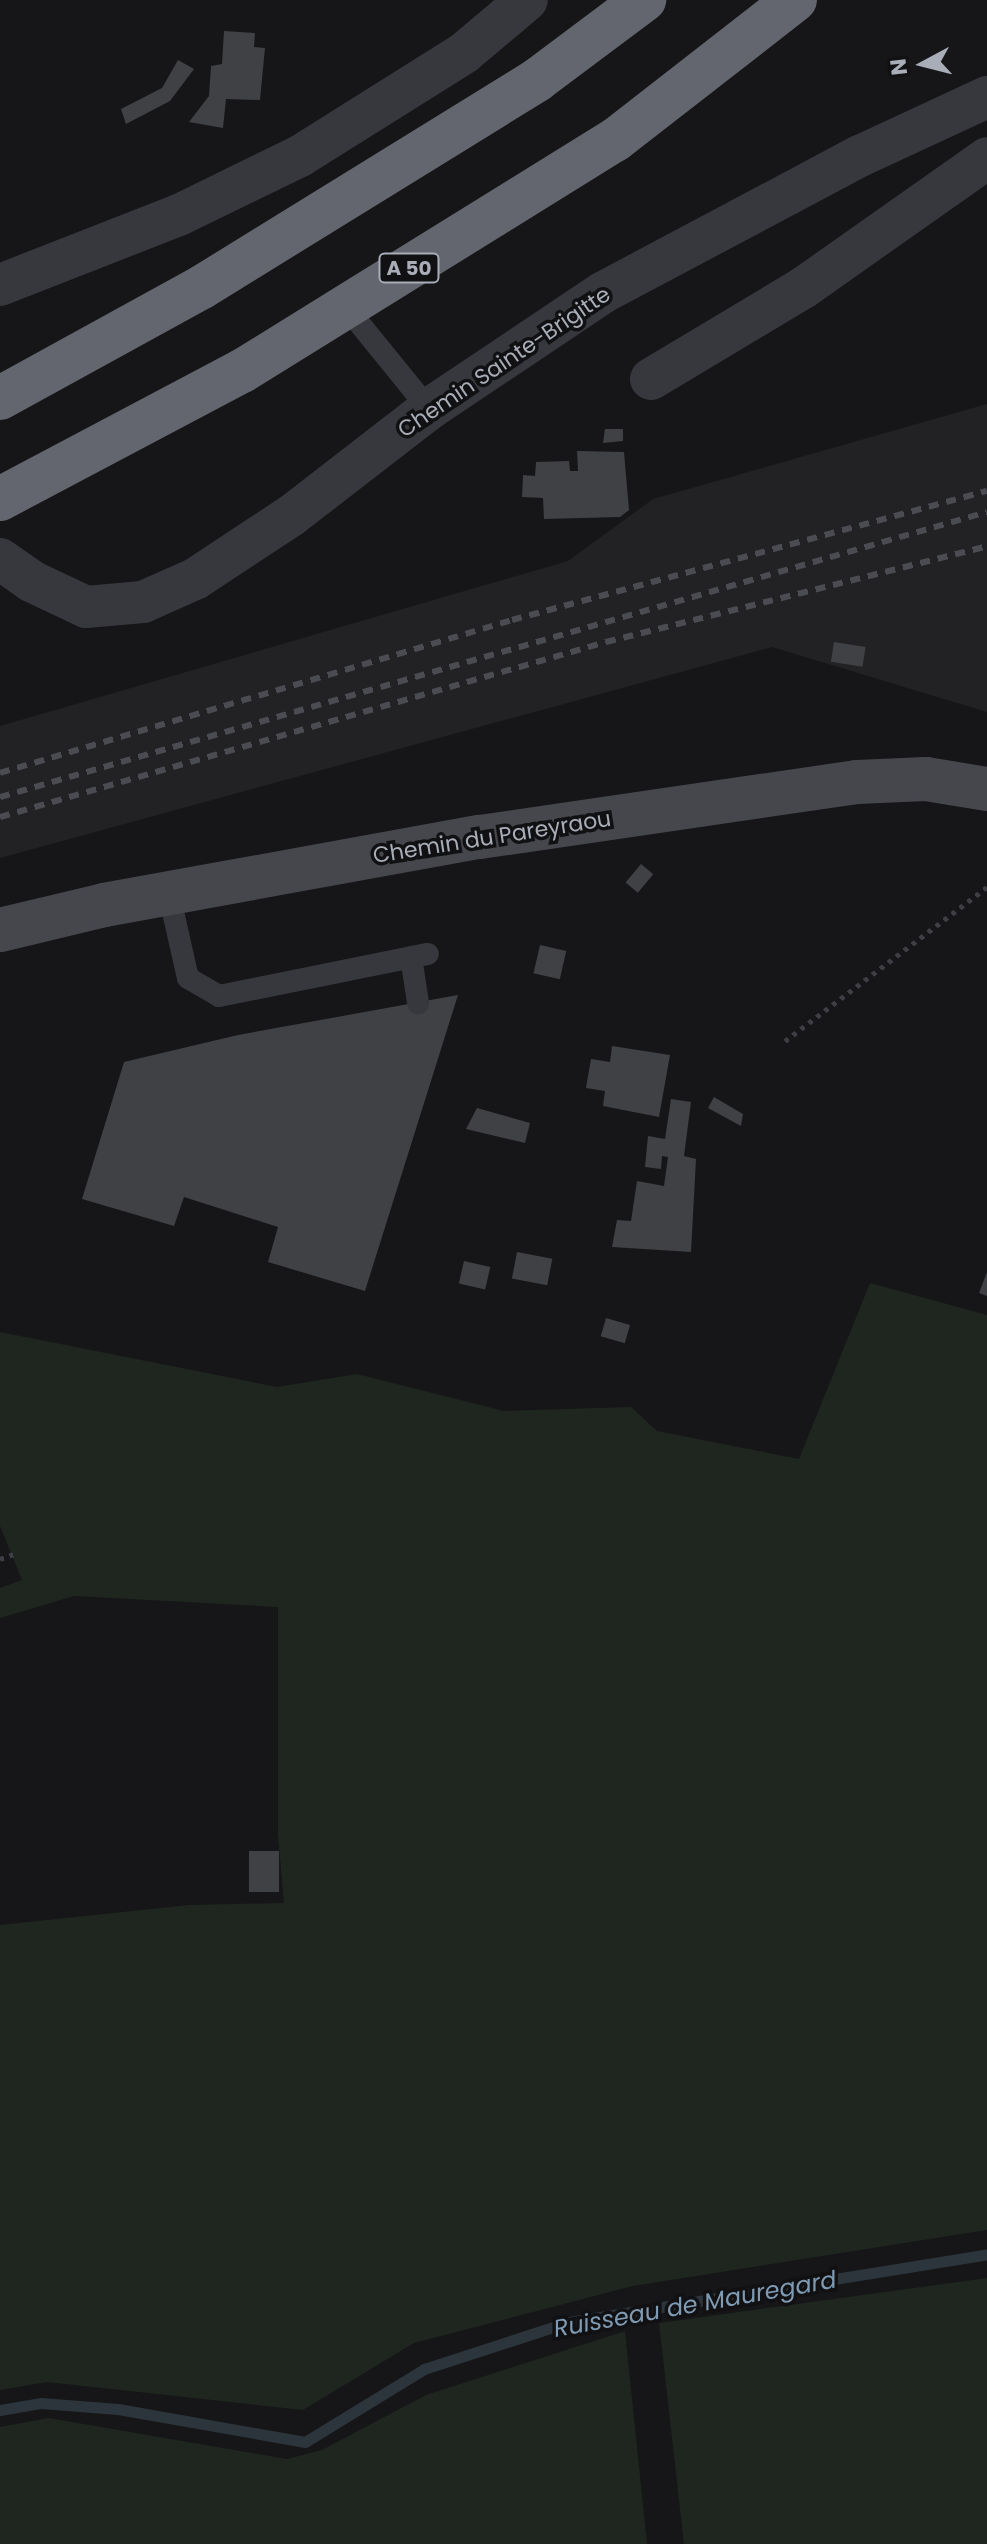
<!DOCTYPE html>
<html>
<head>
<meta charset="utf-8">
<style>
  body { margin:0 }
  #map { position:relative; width:987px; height:2544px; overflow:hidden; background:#161618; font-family:Poppins,sans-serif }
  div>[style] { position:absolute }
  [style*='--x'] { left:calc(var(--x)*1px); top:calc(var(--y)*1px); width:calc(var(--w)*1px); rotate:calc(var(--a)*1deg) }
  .built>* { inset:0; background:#222225 }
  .green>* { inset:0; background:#1e261f }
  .stream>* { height:11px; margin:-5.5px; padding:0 5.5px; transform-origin:5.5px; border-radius:5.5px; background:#2c353c }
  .building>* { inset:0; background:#404145; transform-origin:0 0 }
  .path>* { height:5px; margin-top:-2.5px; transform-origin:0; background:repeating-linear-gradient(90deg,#3d3f44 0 4px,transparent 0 10px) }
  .lane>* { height:22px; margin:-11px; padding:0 11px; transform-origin:11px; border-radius:11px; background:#37383d }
  .street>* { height:42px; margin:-21px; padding:0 21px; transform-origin:21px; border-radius:21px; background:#37383d }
  .secondary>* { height:44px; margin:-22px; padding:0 22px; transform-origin:22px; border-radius:22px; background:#45474d }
  .highway>* { height:44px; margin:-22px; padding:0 22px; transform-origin:22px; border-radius:22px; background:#63666e }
  .rail>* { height:6px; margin-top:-3px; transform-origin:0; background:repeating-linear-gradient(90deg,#4a4c52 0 10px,transparent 0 18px) }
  span { translate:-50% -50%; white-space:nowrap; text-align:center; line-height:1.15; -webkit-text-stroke:7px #111113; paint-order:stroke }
  .shield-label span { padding:2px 6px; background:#111113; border:2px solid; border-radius:6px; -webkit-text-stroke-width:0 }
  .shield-label { font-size:20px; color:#a8adb8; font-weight:700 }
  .street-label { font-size:22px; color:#a8adb8 }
  .water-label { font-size:24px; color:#7f9bb3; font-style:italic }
  .north { position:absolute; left:883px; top:24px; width:80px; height:80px; -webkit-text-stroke:6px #111113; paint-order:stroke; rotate:263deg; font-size:22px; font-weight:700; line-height:32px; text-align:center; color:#a8adb8 }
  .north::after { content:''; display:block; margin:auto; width:28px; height:36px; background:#a8adb8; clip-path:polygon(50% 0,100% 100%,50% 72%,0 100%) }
</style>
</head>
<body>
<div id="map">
  <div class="built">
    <div style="clip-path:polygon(987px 404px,987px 712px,772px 647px,0 858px,0 726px,568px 561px,653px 499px)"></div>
  </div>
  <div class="green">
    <div style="clip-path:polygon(870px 1283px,987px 1315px,987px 2230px,633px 2286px,414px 2343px,303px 2410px,47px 2382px,0 2390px,0 1925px,189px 1905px,284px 1903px,278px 1835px,278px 1607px,74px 1596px,0 1618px,0 1588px,22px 1580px,0 1526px,0 1332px,277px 1387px,357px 1374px,504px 1411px,631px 1407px,657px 1431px,799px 1459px)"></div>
    <div style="clip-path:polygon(987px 2278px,987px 2544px,684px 2544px,659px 2323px)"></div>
    <div style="clip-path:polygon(625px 2331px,647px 2544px,0 2544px,0 2427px,49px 2418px,287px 2459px,322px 2450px,426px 2395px)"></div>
  </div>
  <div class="stream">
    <div style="--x:0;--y:2410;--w:42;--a:-9.7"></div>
    <div style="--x:41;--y:2403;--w:77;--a:4.5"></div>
    <div style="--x:118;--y:2409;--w:190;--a:10"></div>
    <div style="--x:305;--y:2442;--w:140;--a:-31.5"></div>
    <div style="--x:424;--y:2369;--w:152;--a:-18"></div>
    <div style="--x:569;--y:2322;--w:423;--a:-9.2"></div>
  </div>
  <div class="building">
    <div style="clip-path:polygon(224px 31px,255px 33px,254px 47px,265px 48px,260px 100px,226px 99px,223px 128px,189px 122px,209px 96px,211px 66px,222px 64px)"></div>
    <div style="clip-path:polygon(178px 60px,194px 69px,170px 101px,126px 124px,121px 109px,162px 88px)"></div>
    <div style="clip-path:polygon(605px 429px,623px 429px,623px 441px,603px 443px)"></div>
    <div style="clip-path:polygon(577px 451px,624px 452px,629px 510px,620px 517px,544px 519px,543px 498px,522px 497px,523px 475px,535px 476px,536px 462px,569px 461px,570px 471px,578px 471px)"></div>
    <div style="left:834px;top:642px;width:32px;height:20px;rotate:9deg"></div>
    <div style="left:641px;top:864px;width:16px;height:24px;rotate:40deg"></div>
    <div style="left:540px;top:945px;width:27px;height:29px;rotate:13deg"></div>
    <div style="clip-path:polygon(458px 995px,365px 1291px,268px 1262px,278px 1227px,184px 1197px,174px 1226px,82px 1199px,124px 1062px,238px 1035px)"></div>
    <div style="clip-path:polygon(612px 1046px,670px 1055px,659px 1117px,603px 1106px,605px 1091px,586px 1088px,591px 1059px,610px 1062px)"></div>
    <div style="clip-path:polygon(714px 1097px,743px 1114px,741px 1126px,708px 1108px)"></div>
    <div style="clip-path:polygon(671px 1099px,691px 1102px,684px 1156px,696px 1159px,691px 1252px,612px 1247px,617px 1220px,631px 1221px,637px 1181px,664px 1186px,668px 1157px,662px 1156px,661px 1169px,645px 1167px,648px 1136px,665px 1139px)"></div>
    <div style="clip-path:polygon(477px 1108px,530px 1123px,525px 1143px,466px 1129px)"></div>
    <div style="left:517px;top:1252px;width:36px;height:27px;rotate:11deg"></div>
    <div style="left:464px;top:1261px;width:27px;height:23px;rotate:13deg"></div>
    <div style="clip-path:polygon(987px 1272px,987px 1296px,979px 1293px)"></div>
    <div style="left:606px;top:1318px;width:25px;height:19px;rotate:16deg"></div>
    <div style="left:249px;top:1851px;width:30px;height:41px"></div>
  </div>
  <div class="path">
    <div style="--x:785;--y:1041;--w:254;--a:-37.3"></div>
    <div style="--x:0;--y:1559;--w:15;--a:-20"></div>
  </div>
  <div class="lane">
    <div style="--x:346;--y:307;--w:132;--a:50.9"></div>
    <div style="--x:169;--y:894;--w:86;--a:77.3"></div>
    <div style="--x:188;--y:978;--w:36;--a:30"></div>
    <div style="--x:219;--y:996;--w:213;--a:-11.4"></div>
    <div style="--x:411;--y:957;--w:47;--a:81.3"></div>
  </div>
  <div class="street">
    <div style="--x:0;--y:285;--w:192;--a:-21.4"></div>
    <div style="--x:179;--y:215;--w:135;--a:-26"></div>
    <div style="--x:300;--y:156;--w:194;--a:-32.1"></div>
    <div style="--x:464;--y:53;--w:82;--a:-40.1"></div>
    <div style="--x:651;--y:379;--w:177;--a:-30.9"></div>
    <div style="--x:803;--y:288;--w:225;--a:-35.2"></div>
    <div style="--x:0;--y:559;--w:38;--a:35"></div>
    <div style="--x:31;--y:581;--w:61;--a:25.3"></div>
    <div style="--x:86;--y:607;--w:57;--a:-5"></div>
    <div style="--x:143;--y:602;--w:57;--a:-23.9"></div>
    <div style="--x:195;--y:579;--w:116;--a:-33.4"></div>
    <div style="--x:292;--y:515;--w:173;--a:-37.7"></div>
    <div style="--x:429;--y:409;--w:208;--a:-33.8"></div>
    <div style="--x:602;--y:293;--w:292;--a:-28"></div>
    <div style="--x:860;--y:156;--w:140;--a:-24.9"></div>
  </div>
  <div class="secondary">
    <div style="--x:0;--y:930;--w:107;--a:-13.5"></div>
    <div style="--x:104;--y:905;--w:382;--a:-10.3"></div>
    <div style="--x:480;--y:837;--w:381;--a:-8.3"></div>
    <div style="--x:857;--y:782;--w:69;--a:-2.5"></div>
    <div style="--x:926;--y:779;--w:62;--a:9.3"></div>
  </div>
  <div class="highway">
    <div style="--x:0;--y:398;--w:230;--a:-28.8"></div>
    <div style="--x:202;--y:287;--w:394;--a:-31.7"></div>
    <div style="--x:537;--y:80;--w:134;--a:-36.8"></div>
    <div style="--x:0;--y:499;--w:274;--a:-27.9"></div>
    <div style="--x:242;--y:371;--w:439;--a:-31.8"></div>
    <div style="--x:615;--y:140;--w:228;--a:-37.9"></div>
  </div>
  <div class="rail">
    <div style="--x:0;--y:773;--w:534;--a:-16.64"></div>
    <div style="--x:512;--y:620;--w:492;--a:-15.2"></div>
    <div style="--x:0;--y:797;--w:1027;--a:-16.11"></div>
    <div style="--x:0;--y:817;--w:631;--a:-16.11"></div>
    <div style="--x:606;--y:642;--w:393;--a:-14.1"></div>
  </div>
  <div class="shield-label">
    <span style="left:409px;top:268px">A 50</span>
  </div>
  <div class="street-label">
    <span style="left:504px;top:362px;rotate:-34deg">Chemin Sainte-Brigitte</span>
    <span style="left:492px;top:837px;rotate:-9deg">Chemin du Pareyraou</span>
  </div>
  <div class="water-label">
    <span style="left:695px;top:2304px;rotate:-10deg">Ruisseau de Mauregard</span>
  </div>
  <div class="north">N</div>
</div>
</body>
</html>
